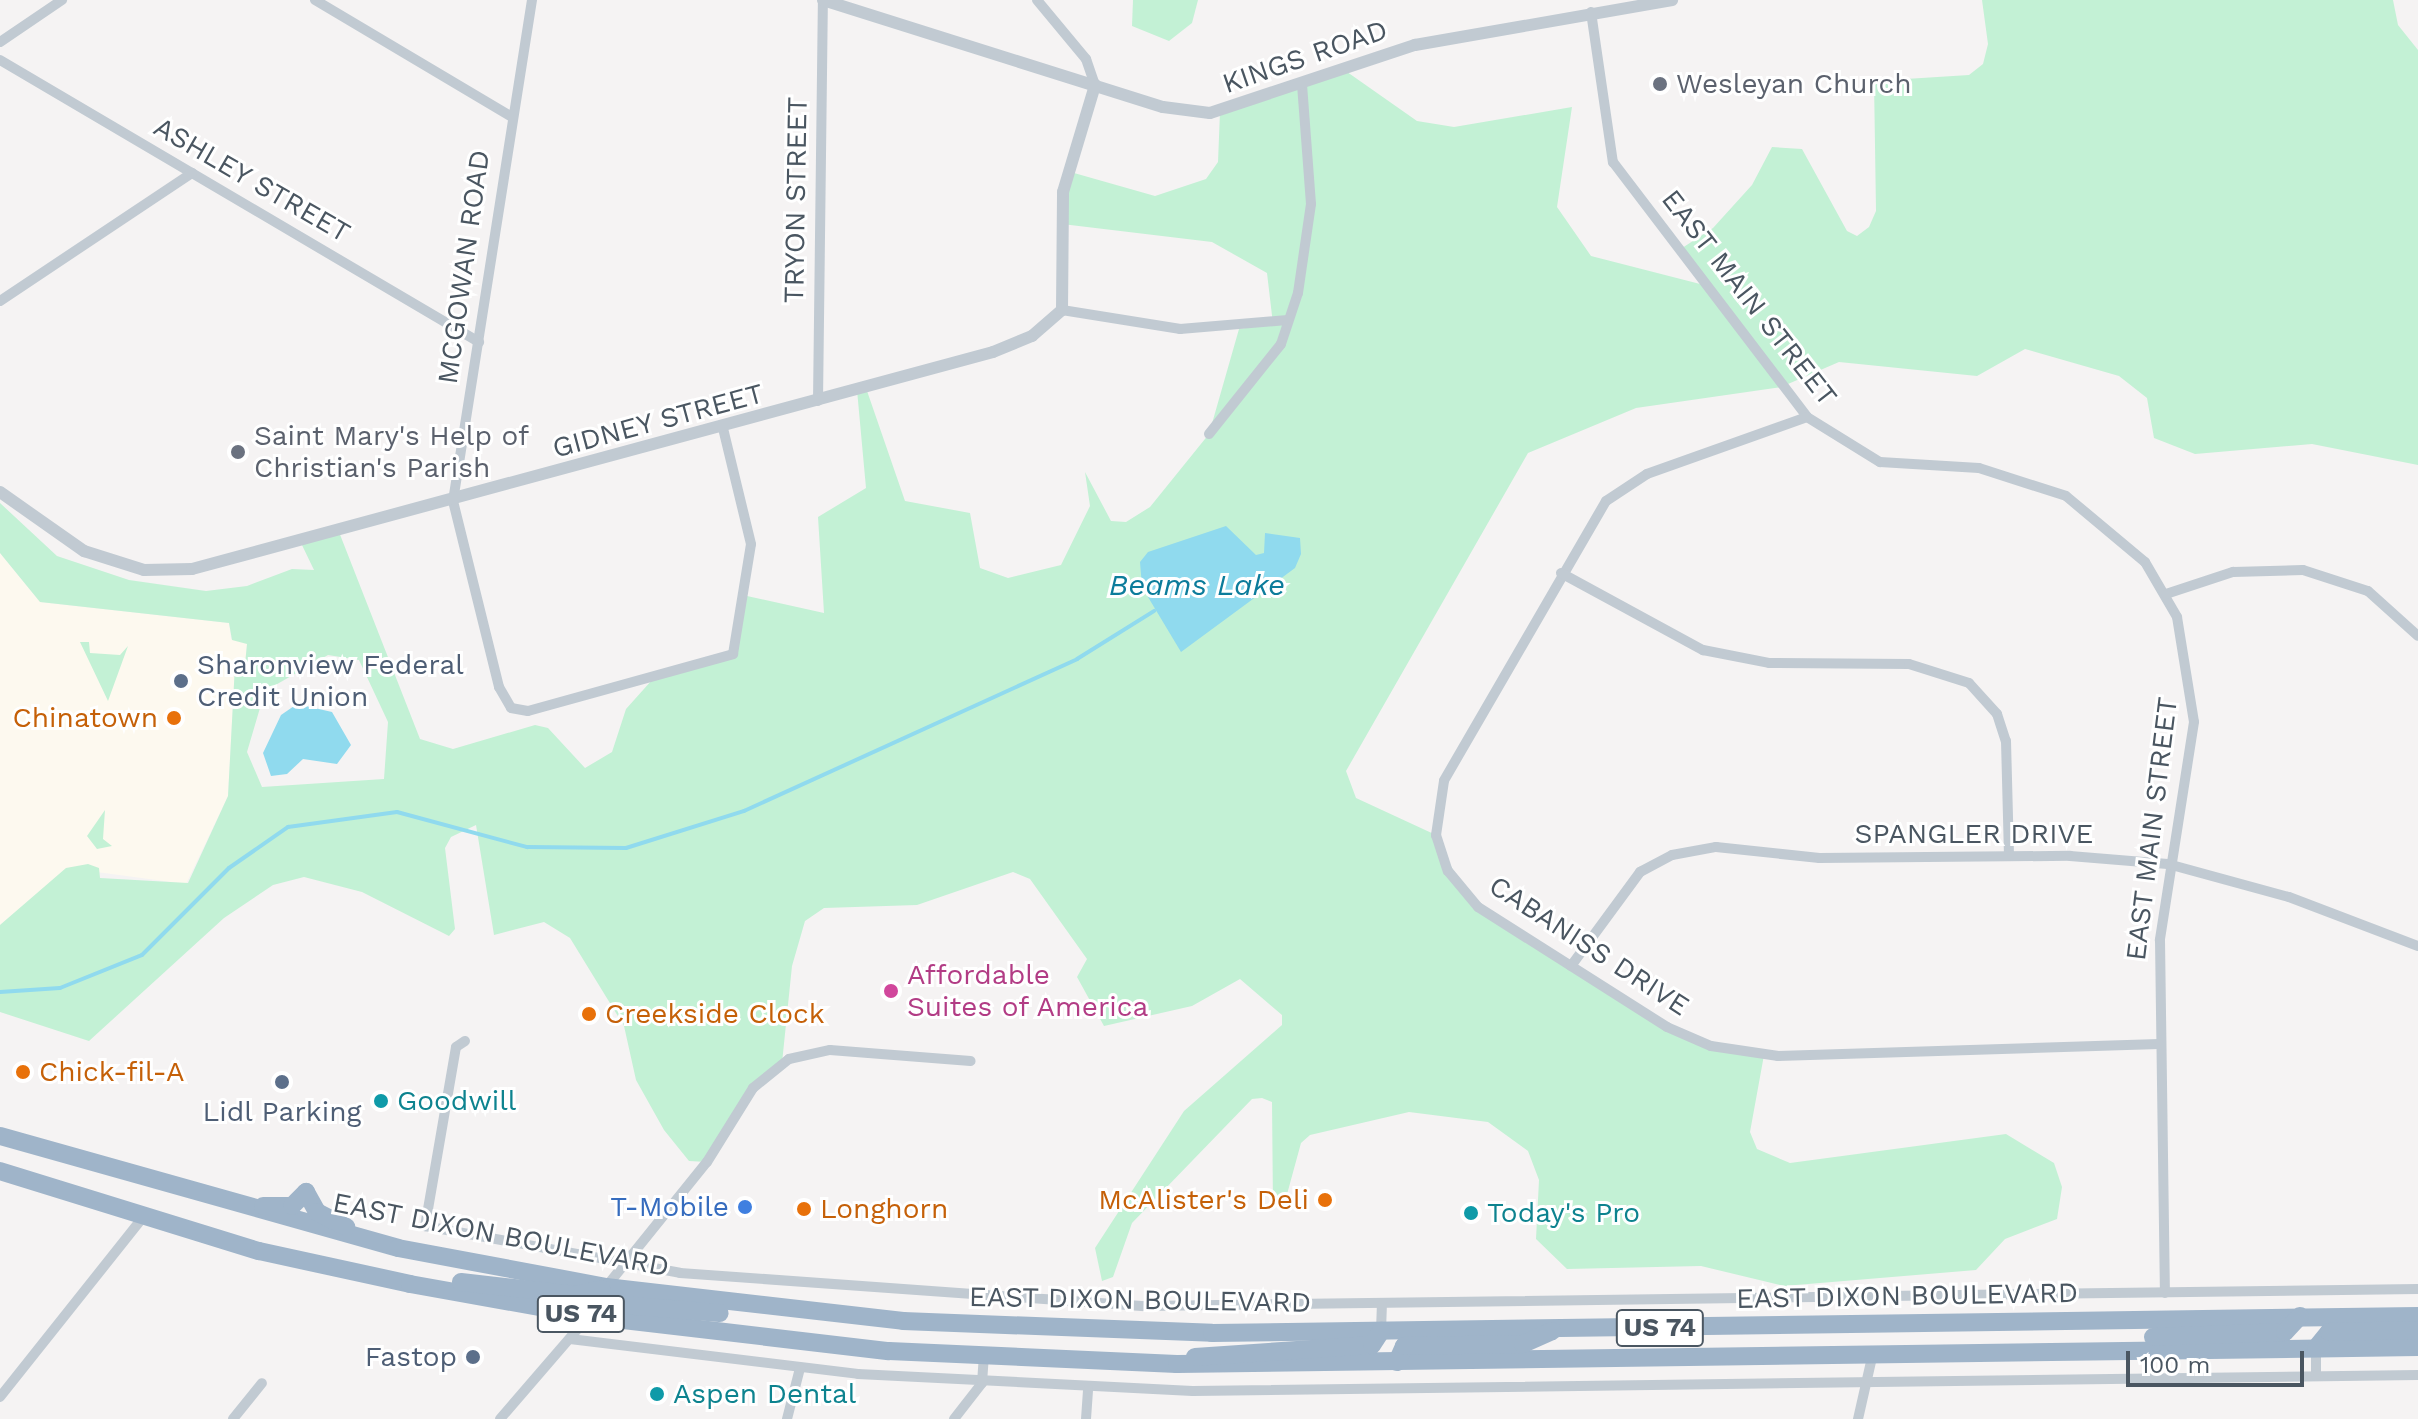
<!DOCTYPE html>
<html>
<head>
<meta charset="utf-8">
<style>
  body { margin:0 }
  #map { position:relative; width:2418px; height:1419px; overflow:hidden; background:#f5f3f3; font-family:"Work Sans",sans-serif }
  div>[style] { position:absolute }
  [style*='--x'] { left:calc(var(--x)*1px); top:calc(var(--y)*1px); width:calc(var(--w)*1px); rotate:calc(var(--a)*1deg) }
  .commercial>* { inset:0; background:#fdf9ef }
  .green>* { inset:0; background:#c3f1d5 }
  .water>* { inset:0; background:#90daee }
  .stream>* { height:4px; margin:-2px; padding:0 2px; transform-origin:2px; border-radius:2px; background:#90daee }
  .minor>* { height:10px; margin:-5px; padding:0 5px; transform-origin:5px; border-radius:5px; background:#c1cad2 }
  .tertiary>* { height:12px; margin:-6px; padding:0 6px; transform-origin:6px; border-radius:6px; background:#c1cad2 }
  .trunk>* { height:18px; margin:-9px; padding:0 9px; transform-origin:9px; border-radius:9px; background:#9fb4c9 }
  .dots>* { width:22px; height:22px; translate:-50% -50%; box-sizing:border-box; border:4px solid #fff; border-radius:50% }
  span { translate:-50% -50%; white-space:nowrap; text-align:center; line-height:1.15; -webkit-text-stroke:6px #fff; paint-order:stroke }
  .shield-label span { padding:2px 6px; background:#fff; border:2px solid; border-radius:6px; -webkit-text-stroke-width:0 }
  .shield-label { font-size:26px; color:#4a5661; font-weight:700 }
  .street-label { font-size:28px; color:#4a5661 }
  .worship-label { font-size:28px; color:#5b616d }
  .left { translate:0 -50%; text-align:left }
  .service-label { font-size:28px; color:#4e5e75 }
  .right { translate:-100% -50%; text-align:right }
  .food-label { font-size:28px; color:#c56008 }
  .hotel-label { font-size:28px; color:#b23c85 }
  .culture-label { font-size:28px; color:#0d838f }
  .shop-label { font-size:28px; color:#366cbe }
  .water-label { font-size:30px; color:#0c7c9b; font-style:italic }
  .scale { position:absolute; left:2126px; top:1351px; width:178px; height:36px; box-sizing:border-box; border:4px solid #4a5661; border-top:0; padding-left:10px; font-size:24px; line-height:28px; white-space:nowrap; color:#4a5661; -webkit-text-stroke:6px #fff; paint-order:stroke }
</style>
</head>
<body>
<div id="map">
  <div class="commercial">
    <div style="clip-path:polygon(0 553px,40px 602px,229px 623px,231px 639px,247px 643px,246px 662px,235px 666px,228px 796px,186px 884px,67px 868px,0 925px)"></div>
  </div>
  <div class="green">
    <div style="clip-path:polygon(1133px 0,1198px 0,1192px 23px,1169px 41px,1132px 26px)"></div>
    <div style="clip-path:polygon(evenodd,1982px 0,2393px 0,2398px 25px,2418px 50px,2418px 465px,2312px 444px,2195px 454px,2154px 438px,2147px 398px,2119px 376px,2025px 349px,1977px 376px,1839px 362px,1781px 387px,1636px 408px,1528px 453px,1346px 771px,1356px 798px,1436px 835px,1464px 893px,1686px 1037px,1764px 1055px,1750px 1132px,1757px 1149px,1790px 1163px,2006px 1134px,2054px 1163px,2062px 1187px,2057px 1219px,2005px 1239px,1976px 1270px,1784px 1286px,1701px 1266px,1567px 1269px,1536px 1239px,1539px 1180px,1528px 1151px,1488px 1122px,1409px 1112px,1310px 1135px,1301px 1143px,1286px 1198px,1273px 1208px,1272px 1102px,1262px 1098px,1252px 1099px,1132px 1223px,1113px 1277px,1102px 1281px,1095px 1248px,1184px 1111px,1282px 1025px,1282px 1015px,1240px 979px,1192px 1006px,1104px 1026px,1077px 977px,1087px 959px,1030px 879px,1013px 872px,917px 905px,824px 908px,805px 921px,792px 966px,782px 1063px,762px 1078px,707px 1162px,689px 1161px,664px 1130px,636px 1080px,624px 1026px,570px 938px,544px 922px,494px 935px,476px 825px,451px 837px,445px 848px,455px 929px,449px 936px,362px 892px,304px 877px,273px 885px,224px 918px,89px 1041px,0 1012px,0 925px,66px 868px,88px 864px,99px 868px,100px 878px,188px 883px,228px 796px,235px 665px,245px 664px,247px 644px,232px 640px,229px 623px,40px 602px,0 553px,0 503px,57px 556px,129px 580px,206px 591px,247px 586px,292px 569px,314px 570px,301px 543px,339px 532px,420px 739px,453px 749px,535px 725px,548px 728px,585px 768px,612px 752px,626px 709px,652px 680px,733px 654px,747px 596px,824px 613px,818px 517px,866px 488px,857px 390px,866px 388px,905px 501px,970px 513px,980px 568px,1008px 578px,1061px 565px,1090px 506px,1085px 472px,1111px 521px,1126px 522px,1150px 507px,1209px 434px,1239px 329px,1273px 324px,1267px 273px,1212px 242px,1062px 224px,1067px 171px,1155px 196px,1206px 179px,1218px 162px,1220px 112px,1340px 67px,1417px 121px,1454px 127px,1572px 107px,1557px 207px,1591px 256px,1704px 285px,1679px 250px,1713px 228px,1752px 185px,1772px 147px,1802px 149px,1847px 231px,1857px 236px,1869px 227px,1876px 211px,1874px 81px,1969px 75px,1983px 64px,1988px 44px,1982px 0,328px 655px,359px 660px,388px 722px,384px 779px,262px 787px,247px 752px,265px 691px,328px 655px)"></div>
    <div style="clip-path:polygon(80px 642px,89px 642px,90px 653px,120px 655px,128px 646px,108px 701px)"></div>
    <div style="clip-path:polygon(105px 810px,103px 839px,112px 846px,97px 849px,87px 836px)"></div>
  </div>
  <div class="water">
    <div style="clip-path:polygon(1226px 526px,1256px 555px,1264px 553px,1265px 533px,1300px 538px,1301px 554px,1295px 568px,1181px 652px,1142px 587px,1140px 562px,1148px 552px)"></div>
    <div style="clip-path:polygon(297px 704px,332px 712px,351px 745px,337px 764px,303px 759px,287px 774px,271px 776px,263px 753px,281px 715px)"></div>
  </div>
  <div class="stream">
    <div style="--x:0;--y:992;--w:60;--a:-3.8"></div>
    <div style="--x:60;--y:988;--w:88;--a:-21.9"></div>
    <div style="--x:142;--y:955;--w:123;--a:-45"></div>
    <div style="--x:229;--y:868;--w:72;--a:-34.8"></div>
    <div style="--x:288;--y:827;--w:110;--a:-7.8"></div>
    <div style="--x:397;--y:812;--w:135;--a:15.1"></div>
    <div style="--x:527;--y:847;--w:99;--a:0.6"></div>
    <div style="--x:626;--y:848;--w:124;--a:-17.4"></div>
    <div style="--x:744;--y:811;--w:366;--a:-24.5"></div>
    <div style="--x:1077;--y:659;--w:91;--a:-31.9"></div>
  </div>
  <div class="minor">
    <div style="--x:315;--y:0;--w:227;--a:30.7"></div>
    <div style="--x:532;--y:0;--w:507;--a:98.96"></div>
    <div style="--x:453;--y:501;--w:192;--a:76.1"></div>
    <div style="--x:499;--y:687;--w:24;--a:60"></div>
    <div style="--x:511;--y:708;--w:17;--a:10"></div>
    <div style="--x:528;--y:711;--w:213;--a:-15.5"></div>
    <div style="--x:733;--y:654;--w:111;--a:-80.7"></div>
    <div style="--x:751;--y:544;--w:119;--a:-103.6"></div>
    <div style="--x:1037;--y:0;--w:77;--a:50.3"></div>
    <div style="--x:1086;--y:59;--w:28;--a:71"></div>
    <div style="--x:1591;--y:12;--w:152;--a:81.7"></div>
    <div style="--x:1613;--y:162;--w:320;--a:52.7"></div>
    <div style="--x:1807;--y:417;--w:86;--a:31.7"></div>
    <div style="--x:1880;--y:462;--w:99;--a:3.5"></div>
    <div style="--x:1979;--y:468;--w:91;--a:17.8"></div>
    <div style="--x:2066;--y:496;--w:103;--a:39.9"></div>
    <div style="--x:2145;--y:562;--w:64;--a:59.8"></div>
    <div style="--x:2177;--y:617;--w:106;--a:80.8"></div>
    <div style="--x:2194;--y:722;--w:221;--a:98.9"></div>
    <div style="--x:2160;--y:940;--w:353;--a:89.2"></div>
    <div style="--x:0;--y:42;--w:75;--a:-34.1"></div>
    <div style="--x:0;--y:60;--w:556;--a:30.49"></div>
    <div style="--x:0;--y:301;--w:231;--a:-33.7"></div>
    <div style="--x:1062;--y:310;--w:120;--a:9.1"></div>
    <div style="--x:1180;--y:329;--w:108;--a:-4.8"></div>
    <div style="--x:818;--y:401;--w:401;--a:-89.3"></div>
    <div style="--x:1807;--y:417;--w:170;--a:160.4"></div>
    <div style="--x:1647;--y:474;--w:49;--a:146.6"></div>
    <div style="--x:1606;--y:501;--w:323;--a:120.1"></div>
    <div style="--x:1444;--y:781;--w:55;--a:98.4"></div>
    <div style="--x:1436;--y:835;--w:38;--a:72"></div>
    <div style="--x:1448;--y:871;--w:47;--a:50.2"></div>
    <div style="--x:1478;--y:907;--w:224;--a:32.4"></div>
    <div style="--x:1667;--y:1027;--w:48;--a:23.4"></div>
    <div style="--x:1711;--y:1046;--w:68;--a:8.5"></div>
    <div style="--x:1778;--y:1056;--w:381;--a:-1.8"></div>
    <div style="--x:1209;--y:434;--w:115;--a:-51.3"></div>
    <div style="--x:1281;--y:344;--w:54;--a:-71.6"></div>
    <div style="--x:1298;--y:293;--w:90;--a:-81.7"></div>
    <div style="--x:1311;--y:204;--w:121;--a:-94.3"></div>
    <div style="--x:1561;--y:573;--w:162;--a:28.5"></div>
    <div style="--x:1703;--y:650;--w:67;--a:11.1"></div>
    <div style="--x:1769;--y:663;--w:140;--a:0.4"></div>
    <div style="--x:1909;--y:664;--w:63;--a:17.6"></div>
    <div style="--x:1969;--y:683;--w:42;--a:47.9"></div>
    <div style="--x:1997;--y:714;--w:28;--a:72"></div>
    <div style="--x:2006;--y:741;--w:115;--a:88.5"></div>
    <div style="--x:2166;--y:594;--w:71;--a:-18.2"></div>
    <div style="--x:2233;--y:572;--w:70;--a:-1.6"></div>
    <div style="--x:2303;--y:570;--w:68;--a:17.9"></div>
    <div style="--x:2368;--y:591;--w:67;--a:42"></div>
    <div style="--x:1571;--y:966;--w:117;--a:-53.7"></div>
    <div style="--x:1640;--y:872;--w:36;--a:-28"></div>
    <div style="--x:1672;--y:855;--w:45;--a:-10.3"></div>
    <div style="--x:1716;--y:847;--w:104;--a:6.1"></div>
    <div style="--x:1819;--y:858;--w:251;--a:-0.5"></div>
    <div style="--x:2070;--y:856;--w:98;--a:4.7"></div>
    <div style="--x:2168;--y:864;--w:125;--a:15.3"></div>
    <div style="--x:2289;--y:897;--w:138;--a:20.8"></div>
    <div style="--x:465;--y:1041;--w:11;--a:146"></div>
    <div style="--x:456;--y:1047;--w:182;--a:99.8"></div>
    <div style="--x:425;--y:1226;--w:259;--a:10.4"></div>
    <div style="--x:680;--y:1273;--w:466;--a:4.1"></div>
    <div style="--x:1145;--y:1306;--w:1273;--a:-0.77"></div>
    <div style="--x:606;--y:1287;--w:161;--a:-51.1"></div>
    <div style="--x:707;--y:1162;--w:87;--a:-58.1"></div>
    <div style="--x:753;--y:1088;--w:46;--a:-38.9"></div>
    <div style="--x:789;--y:1059;--w:42;--a:-12.4"></div>
    <div style="--x:830;--y:1050;--w:141;--a:4.5"></div>
    <div style="--x:1381;--y:1331;--w:26;--a:-88"></div>
    <div style="--x:570;--y:1339;--w:290;--a:6.9"></div>
    <div style="--x:858;--y:1374;--w:335;--a:2.9"></div>
    <div style="--x:1193;--y:1391;--w:1225;--a:-0.75"></div>
    <div style="--x:2316;--y:1376;--w:28;--a:-90"></div>
    <div style="--x:0;--y:1397;--w:233;--a:-51.5"></div>
    <div style="--x:233;--y:1419;--w:46;--a:-51.1"></div>
    <div style="--x:500;--y:1419;--w:136;--a:-49.2"></div>
    <div style="--x:787;--y:1419;--w:53;--a:-75.7"></div>
    <div style="--x:954;--y:1419;--w:46;--a:-52.1"></div>
    <div style="--x:982;--y:1383;--w:26;--a:-86"></div>
    <div style="--x:1086;--y:1419;--w:30;--a:-86"></div>
    <div style="--x:1858;--y:1419;--w:68;--a:-77.2"></div>
  </div>
  <div class="tertiary">
    <div style="--x:823;--y:0;--w:356;--a:17.5"></div>
    <div style="--x:1163;--y:107;--w:47;--a:7.3"></div>
    <div style="--x:1210;--y:113;--w:216;--a:-18.4"></div>
    <div style="--x:1415;--y:45;--w:261;--a:-9.9"></div>
    <div style="--x:0;--y:492;--w:103;--a:35.1"></div>
    <div style="--x:84;--y:551;--w:63;--a:17.6"></div>
    <div style="--x:144;--y:570;--w:48;--a:-1.2"></div>
    <div style="--x:192;--y:569;--w:830;--a:-15.16"></div>
    <div style="--x:993;--y:352;--w:42;--a:-22.3"></div>
    <div style="--x:1032;--y:336;--w:40;--a:-41"></div>
    <div style="--x:1062;--y:310;--w:118;--a:-89.5"></div>
    <div style="--x:1063;--y:192;--w:112;--a:-73.3"></div>
  </div>
  <div class="trunk">
    <div style="--x:0;--y:1136;--w:413;--a:15.7"></div>
    <div style="--x:398;--y:1248;--w:212;--a:10.6"></div>
    <div style="--x:606;--y:1287;--w:299;--a:6.5"></div>
    <div style="--x:903;--y:1321;--w:309;--a:2.2"></div>
    <div style="--x:1212;--y:1333;--w:1206;--a:-0.81"></div>
    <div style="--x:0;--y:1171;--w:271;--a:17.2"></div>
    <div style="--x:259;--y:1251;--w:155;--a:12.3"></div>
    <div style="--x:410;--y:1284;--w:182;--a:10.1"></div>
    <div style="--x:589;--y:1316;--w:302;--a:6.7"></div>
    <div style="--x:889;--y:1351;--w:288;--a:2.6"></div>
    <div style="--x:1177;--y:1364;--w:1241;--a:-0.78"></div>
    <div style="--x:306;--y:1192;--w:23;--a:61"></div>
    <div style="--x:317;--y:1212;--w:33;--a:27"></div>
    <div style="--x:263;--y:1206;--w:29;--a:0"></div>
    <div style="--x:292;--y:1206;--w:20;--a:-45"></div>
    <div style="--x:461;--y:1282;--w:116;--a:6.4"></div>
    <div style="--x:576;--y:1295;--w:26;--a:-13"></div>
    <div style="--x:589;--y:1316;--w:24;--a:-30"></div>
    <div style="--x:610;--y:1304;--w:110;--a:4.7"></div>
    <div style="--x:2153;--y:1337;--w:132;--a:-2.2"></div>
    <div style="--x:2285;--y:1332;--w:22;--a:-47"></div>
    <div style="--x:2316;--y:1348;--w:21;--a:-51"></div>
    <div style="--x:2329;--y:1332;--w:89;--a:-1.3"></div>
    <div style="--x:1195;--y:1357;--w:177;--a:-3.9"></div>
    <div style="--x:1372;--y:1345;--w:17;--a:-57"></div>
    <div style="--x:1397;--y:1362;--w:17;--a:-66"></div>
    <div style="--x:1404;--y:1346;--w:119;--a:-1"></div>
    <div style="--x:1523;--y:1344;--w:32;--a:-24"></div>
  </div>
  <div class="dots">
    <div style="left:1660px;top:84px;background:#6b7280"></div>
    <div style="left:238px;top:452px;background:#6b7280"></div>
    <div style="left:181px;top:681px;background:#5c6f8a"></div>
    <div style="left:174px;top:718px;background:#e8710a"></div>
    <div style="left:891px;top:991px;background:#d1479c"></div>
    <div style="left:589px;top:1014px;background:#e8710a"></div>
    <div style="left:23px;top:1072px;background:#e8710a"></div>
    <div style="left:282px;top:1082px;background:#5c6f8a"></div>
    <div style="left:381px;top:1101px;background:#0f9aa8"></div>
    <div style="left:1325px;top:1200px;background:#e8710a"></div>
    <div style="left:745px;top:1207px;background:#3f7fe0"></div>
    <div style="left:804px;top:1209px;background:#e8710a"></div>
    <div style="left:1471px;top:1213px;background:#0f9aa8"></div>
    <div style="left:473px;top:1357px;background:#5c6f8a"></div>
    <div style="left:657px;top:1394px;background:#0f9aa8"></div>
  </div>
  <div class="shield-label">
    <span style="left:581px;top:1314px">US 74</span>
    <span style="left:1660px;top:1328px">US 74</span>
  </div>
  <div class="street-label">
    <span style="left:1305px;top:57px;rotate:-19deg">KINGS ROAD</span>
    <span style="left:252px;top:180px;rotate:30deg">ASHLEY STREET</span>
    <span style="left:796px;top:200px;rotate:-89deg">TRYON STREET</span>
    <span style="left:464px;top:267px;rotate:-82deg">MCGOWAN ROAD</span>
    <span style="left:1749px;top:298px;rotate:52deg">EAST MAIN STREET</span>
    <span style="left:658px;top:421px;rotate:-15deg">GIDNEY STREET</span>
    <span style="left:2152px;top:829px;rotate:-83deg">EAST MAIN STREET</span>
    <span style="left:1974px;top:834px">SPANGLER DRIVE</span>
    <span style="left:1589px;top:946px;rotate:33deg">CABANISS DRIVE</span>
    <span style="left:501px;top:1235px;rotate:11deg">EAST DIXON BOULEVARD</span>
    <span style="left:1907px;top:1296px;rotate:-1deg">EAST DIXON BOULEVARD</span>
    <span style="left:1140px;top:1300px;rotate:1deg">EAST DIXON BOULEVARD</span>
  </div>
  <div class="worship-label">
    <span class="left" style="left:1676px;top:84px">Wesleyan Church</span>
    <span class="left" style="left:254px;top:452px">Saint Mary's Help of<br>Christian's Parish</span>
  </div>
  <div class="service-label">
    <span class="left" style="left:197px;top:681px">Sharonview Federal<br>Credit Union</span>
    <span style="left:282px;top:1112px">Lidl Parking</span>
    <span class="right" style="left:457px;top:1357px">Fastop</span>
  </div>
  <div class="food-label">
    <span class="right" style="left:158px;top:718px">Chinatown</span>
    <span class="left" style="left:605px;top:1014px">Creekside Clock</span>
    <span class="left" style="left:39px;top:1072px">Chick-fil-A</span>
    <span class="right" style="left:1309px;top:1200px">McAlister's Deli</span>
    <span class="left" style="left:820px;top:1209px">Longhorn</span>
  </div>
  <div class="hotel-label">
    <span class="left" style="left:907px;top:991px">Affordable<br>Suites of America</span>
  </div>
  <div class="culture-label">
    <span class="left" style="left:397px;top:1101px">Goodwill</span>
    <span class="left" style="left:1487px;top:1213px">Today's Pro</span>
    <span class="left" style="left:673px;top:1394px">Aspen Dental</span>
  </div>
  <div class="shop-label">
    <span class="right" style="left:729px;top:1207px">T-Mobile</span>
  </div>
  <div class="water-label">
    <span style="left:1197px;top:585px">Beams Lake</span>
  </div>
  <div class="scale">100 m</div>
</div>
</body>
</html>
